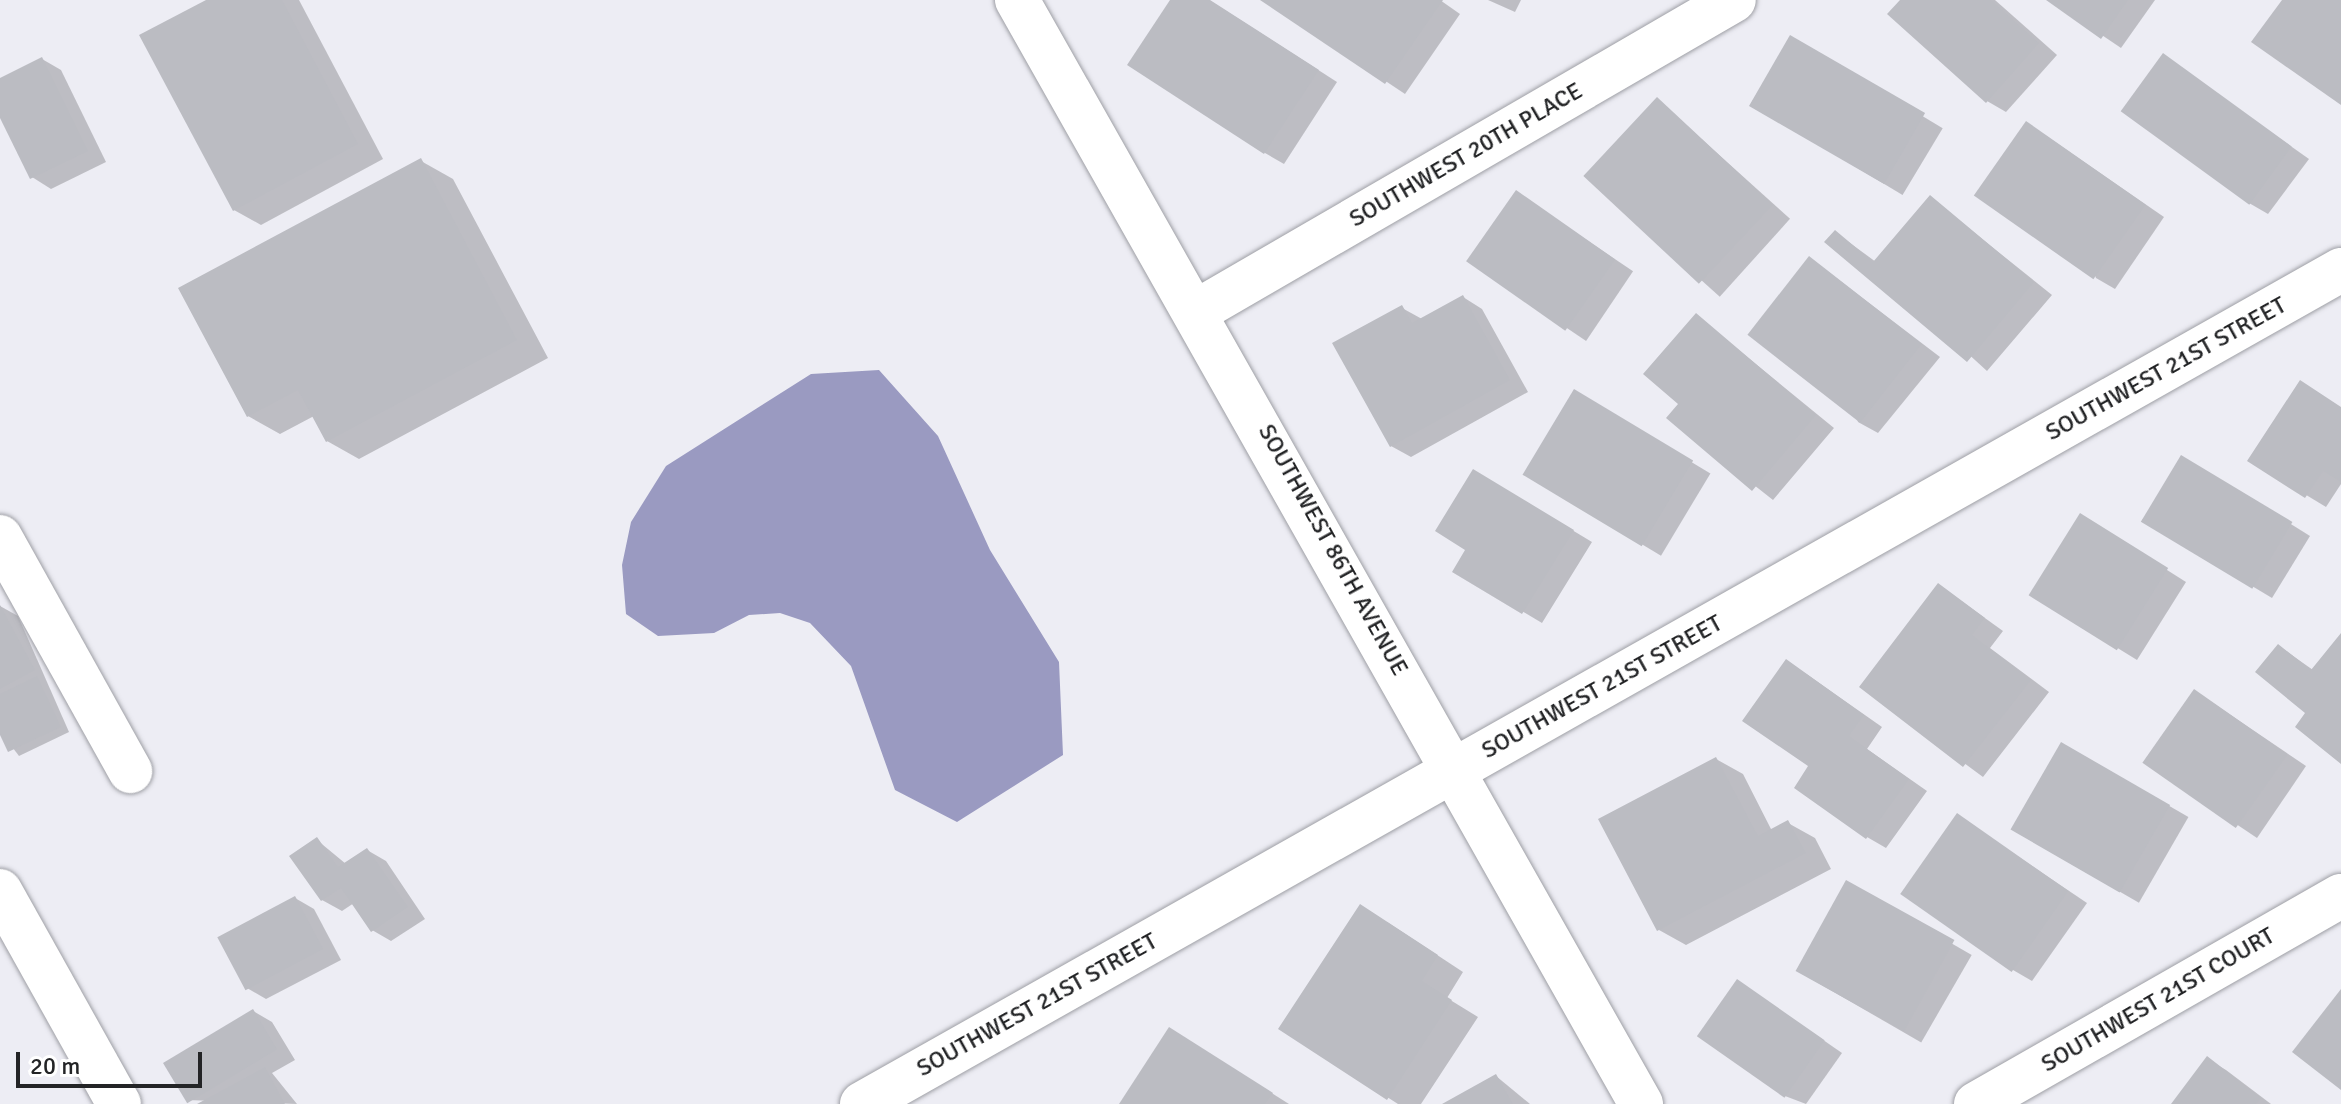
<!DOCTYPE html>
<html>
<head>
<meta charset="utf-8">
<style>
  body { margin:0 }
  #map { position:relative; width:2341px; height:1104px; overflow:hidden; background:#ededf4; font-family:Signika,sans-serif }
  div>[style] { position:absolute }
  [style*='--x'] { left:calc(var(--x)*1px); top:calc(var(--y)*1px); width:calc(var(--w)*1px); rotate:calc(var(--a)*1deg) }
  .water>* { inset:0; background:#9a9ac1 }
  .shadow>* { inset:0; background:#0003; transform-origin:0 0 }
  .building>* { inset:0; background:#bbbcc2; transform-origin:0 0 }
  .roads { filter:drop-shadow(0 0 2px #9e9fa5) drop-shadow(0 0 2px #9e9fa5) }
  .minor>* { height:44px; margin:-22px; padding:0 22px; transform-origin:22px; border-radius:22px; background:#fff }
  span { translate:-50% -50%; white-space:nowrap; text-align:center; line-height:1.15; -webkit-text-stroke:6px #fff; paint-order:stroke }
  .street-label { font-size:24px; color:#232426 }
  .scale { position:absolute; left:16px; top:1052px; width:186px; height:36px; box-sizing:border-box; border:4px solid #232426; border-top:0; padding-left:10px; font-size:24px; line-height:28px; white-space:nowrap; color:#232426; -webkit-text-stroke:6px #fff; paint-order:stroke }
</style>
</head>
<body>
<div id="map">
  <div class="water">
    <div style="clip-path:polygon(879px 370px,938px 436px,990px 550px,1059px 662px,1063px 755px,957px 822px,895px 790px,851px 666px,810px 623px,780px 613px,749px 615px,714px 633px,658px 636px,626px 614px,622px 565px,631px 522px,666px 466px,811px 374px)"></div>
  </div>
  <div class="shadow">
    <div style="clip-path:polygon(210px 0,299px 0,383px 159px,261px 225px,234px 210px)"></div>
    <div style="clip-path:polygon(1172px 0,1209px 0,1337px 82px,1284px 164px,1265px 153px)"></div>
    <div style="clip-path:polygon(1264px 0,1440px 0,1460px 14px,1405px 94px)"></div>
    <div style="clip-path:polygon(1488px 0,1521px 0,1515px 12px)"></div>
    <div style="clip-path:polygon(1903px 0,1995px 0,2057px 55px,2006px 112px,1987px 101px)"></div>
    <div style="clip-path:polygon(2050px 0,2155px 0,2121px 48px)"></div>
    <div style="left:1791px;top:37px;width:177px;height:78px;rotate:31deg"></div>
    <div style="clip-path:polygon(2163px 56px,2309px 159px,2268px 214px,2249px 203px)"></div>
    <div style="clip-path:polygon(42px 59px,61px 70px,106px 162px,51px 189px,32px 177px,0 114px,0 80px)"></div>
    <div style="left:1657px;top:99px;width:179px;height:105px;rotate:42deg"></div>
    <div style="clip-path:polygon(2045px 135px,2164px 217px,2115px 289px,2096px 278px)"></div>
    <div style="clip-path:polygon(421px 161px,453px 179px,548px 358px,359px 459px,327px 441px,314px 416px,280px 434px,248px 416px)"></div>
    <div style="left:1517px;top:193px;width:140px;height:84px;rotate:34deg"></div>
    <div style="clip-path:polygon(1931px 198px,2052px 295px,1987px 371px,1835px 232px,1876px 262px)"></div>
    <div style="clip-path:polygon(1810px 258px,1940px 357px,1878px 433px,1858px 422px)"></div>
    <div style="clip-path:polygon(1463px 297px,1482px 309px,1528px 392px,1411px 457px,1391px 446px,1402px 308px,1422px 319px)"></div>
    <div style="clip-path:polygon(1697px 316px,1834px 428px,1773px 500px,1669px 418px,1680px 404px)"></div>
    <div style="left:1575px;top:392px;width:158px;height:96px;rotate:31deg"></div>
    <div style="clip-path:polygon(2341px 408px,2341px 484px,2326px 507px,2250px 461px)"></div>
    <div style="clip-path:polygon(2201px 468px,2310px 536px,2272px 598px,2142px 520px)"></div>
    <div style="clip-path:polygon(1474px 471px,1592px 542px,1542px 623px,1455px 571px,1468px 550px)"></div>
    <div style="clip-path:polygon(2099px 527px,2186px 582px,2137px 660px,2030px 594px)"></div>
    <div style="clip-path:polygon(1939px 585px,2003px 631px,1990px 648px,2049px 692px,1983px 777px,1861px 687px)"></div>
    <div style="clip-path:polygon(0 606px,18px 616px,69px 732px,19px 756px,0 731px)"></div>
    <div style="clip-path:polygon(2341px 638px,2341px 762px,2308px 712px,2279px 646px,2313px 670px)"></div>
    <div style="clip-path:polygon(1805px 673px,1882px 727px,1867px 749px,1927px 791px,1886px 848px,1867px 837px)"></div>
    <div style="clip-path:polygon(2213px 703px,2306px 766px,2257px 838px,2145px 763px)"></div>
    <div style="left:2062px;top:744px;width:146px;height:99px;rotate:30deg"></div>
    <div style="clip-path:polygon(1716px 759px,1743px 774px,1772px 831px,1788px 823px,1815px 838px,1831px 869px,1686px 945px,1659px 930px)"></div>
    <div style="clip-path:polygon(1958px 816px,2087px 903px,2032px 981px,2013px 970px)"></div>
    <div style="clip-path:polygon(317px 840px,346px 864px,367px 850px,386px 861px,425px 919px,391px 941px,372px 930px,354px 903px,342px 911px,322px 900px)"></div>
    <div style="left:1847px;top:883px;width:144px;height:101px;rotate:30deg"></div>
    <div style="clip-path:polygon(295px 898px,314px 909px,341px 960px,266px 999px,247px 988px)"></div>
    <div style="clip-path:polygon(1387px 922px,1463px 972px,1447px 998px,1478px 1017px,1421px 1104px,1398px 1104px,1281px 1029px)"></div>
    <div style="clip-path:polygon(1738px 981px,1842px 1053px,1806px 1104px,1785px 1096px)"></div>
    <div style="clip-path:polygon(253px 1011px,272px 1022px,295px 1060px,272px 1073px,297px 1104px,187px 1100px)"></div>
    <div style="clip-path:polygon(1189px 1041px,1289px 1104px,1122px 1104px)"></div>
    <div style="clip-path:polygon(2207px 1059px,2226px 1070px,2271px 1104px,2173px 1104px)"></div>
    <div style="clip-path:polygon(1496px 1076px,1530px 1104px,1446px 1104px)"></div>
  </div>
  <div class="building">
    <div style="clip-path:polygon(206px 0,282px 0,358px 144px,233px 211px,139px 35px)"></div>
    <div style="clip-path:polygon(1170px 0,1210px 0,1319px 70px,1264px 154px,1127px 65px)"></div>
    <div style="clip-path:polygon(1260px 0,1443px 0,1385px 84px)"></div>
    <div style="clip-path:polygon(1900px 0,1991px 0,2039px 43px,1986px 103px,1887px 14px)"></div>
    <div style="clip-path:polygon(2046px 0,2128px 0,2101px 39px)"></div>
    <div style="clip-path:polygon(2282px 0,2341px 0,2341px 105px,2251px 42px)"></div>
    <div style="left:1790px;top:35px;width:156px;height:82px;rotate:30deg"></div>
    <div style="left:2163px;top:53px;width:159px;height:72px;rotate:36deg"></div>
    <div style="clip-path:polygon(42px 57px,88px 151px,30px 179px,0 118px,0 78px)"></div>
    <div style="left:1657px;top:97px;width:158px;height:108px;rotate:43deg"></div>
    <div style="left:2026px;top:121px;width:146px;height:91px;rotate:35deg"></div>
    <div style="clip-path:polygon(421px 158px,517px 340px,326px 442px,298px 390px,247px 417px,178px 288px)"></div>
    <div style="left:1516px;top:190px;width:121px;height:87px;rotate:35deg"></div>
    <div style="clip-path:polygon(1930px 195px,2034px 282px,1967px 362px,1824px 242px,1835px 230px,1873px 262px)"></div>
    <div style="left:1809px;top:256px;width:143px;height:100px;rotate:38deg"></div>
    <div style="clip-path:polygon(1463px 295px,1510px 380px,1390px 447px,1332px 343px,1402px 305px,1412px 323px)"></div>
    <div style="clip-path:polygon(1696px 313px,1816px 415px,1752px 491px,1666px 418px,1678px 404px,1643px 374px)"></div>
    <div style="clip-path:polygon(2300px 380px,2341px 407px,2341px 482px,2323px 471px,2305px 498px,2247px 461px)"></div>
    <div style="left:1574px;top:389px;width:139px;height:100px;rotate:31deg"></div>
    <div style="left:2181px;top:455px;width:130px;height:78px;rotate:31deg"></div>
    <div style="clip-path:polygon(1473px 469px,1574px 530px,1522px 614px,1452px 572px,1465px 550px,1435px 531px)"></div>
    <div style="left:2080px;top:513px;width:104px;height:97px;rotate:32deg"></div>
    <div style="clip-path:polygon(1938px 583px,1985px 618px,1972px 635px,2031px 680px,1963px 767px,1859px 687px)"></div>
    <div style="clip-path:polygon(0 605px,35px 670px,0 689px)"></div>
    <div style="clip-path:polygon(2341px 633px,2341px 764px,2295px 727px,2305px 713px,2255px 672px,2278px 644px,2311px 670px)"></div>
    <div style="clip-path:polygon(1786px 659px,1864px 715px,1849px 736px,1909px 779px,1866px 839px,1794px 788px,1808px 766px,1742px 721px)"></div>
    <div style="clip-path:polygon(37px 676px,61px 727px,8px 752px,0 735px,0 694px)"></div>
    <div style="left:2194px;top:689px;width:114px;height:90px;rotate:35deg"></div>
    <div style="left:2061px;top:742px;width:126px;height:101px;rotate:30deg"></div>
    <div style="clip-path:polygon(1716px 757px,1758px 836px,1788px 820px,1806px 853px,1657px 931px,1598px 819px)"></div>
    <div style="left:1957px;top:813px;width:136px;height:99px;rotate:35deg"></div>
    <div style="clip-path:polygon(317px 837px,338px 867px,367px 848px,408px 907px,371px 932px,341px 888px,321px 901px,289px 856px)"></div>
    <div style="left:1846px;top:880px;width:124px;height:104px;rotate:29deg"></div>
    <div style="left:295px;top:896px;width:60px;height:88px;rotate:62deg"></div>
    <div style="clip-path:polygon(1360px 904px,1438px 955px,1422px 981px,1452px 1000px,1387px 1100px,1278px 1029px)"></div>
    <div style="left:1737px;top:979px;width:107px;height:70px;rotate:35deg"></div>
    <div style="clip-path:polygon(2341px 989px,2341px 1090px,2292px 1052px)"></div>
    <div style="left:253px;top:1009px;width:47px;height:105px;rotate:59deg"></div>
    <div style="clip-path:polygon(1169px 1027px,1273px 1093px,1265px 1104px,1119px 1104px)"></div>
    <div style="clip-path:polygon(2207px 1056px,2261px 1098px,2256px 1104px,2171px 1104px)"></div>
    <div style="clip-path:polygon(265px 1067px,285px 1104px,197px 1104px)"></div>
    <div style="clip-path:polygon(1496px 1074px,1513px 1104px,1442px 1104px)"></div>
  </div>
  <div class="roads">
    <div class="minor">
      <div style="--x:1017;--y:0;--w:1268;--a:60.52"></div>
      <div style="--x:1199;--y:310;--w:618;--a:-30.09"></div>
      <div style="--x:0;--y:537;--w:268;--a:60.9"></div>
      <div style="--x:0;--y:891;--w:244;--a:60.8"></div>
      <div style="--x:862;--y:1104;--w:1698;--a:-29.42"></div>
      <div style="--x:1976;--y:1104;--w:420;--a:-29.7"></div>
    </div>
  </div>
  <div class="street-label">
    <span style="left:1466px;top:155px;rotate:-30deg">SOUTHWEST 20TH PLACE</span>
    <span style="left:2166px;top:369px;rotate:-29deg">SOUTHWEST 21ST STREET</span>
    <span style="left:1333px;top:550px;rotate:61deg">SOUTHWEST 86TH AVENUE</span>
    <span style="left:1602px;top:687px;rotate:-29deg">SOUTHWEST 21ST STREET</span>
    <span style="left:2158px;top:1000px;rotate:-30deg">SOUTHWEST 21ST COURT</span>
    <span style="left:1037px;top:1005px;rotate:-29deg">SOUTHWEST 21ST STREET</span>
  </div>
  <div class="scale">20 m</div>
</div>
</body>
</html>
